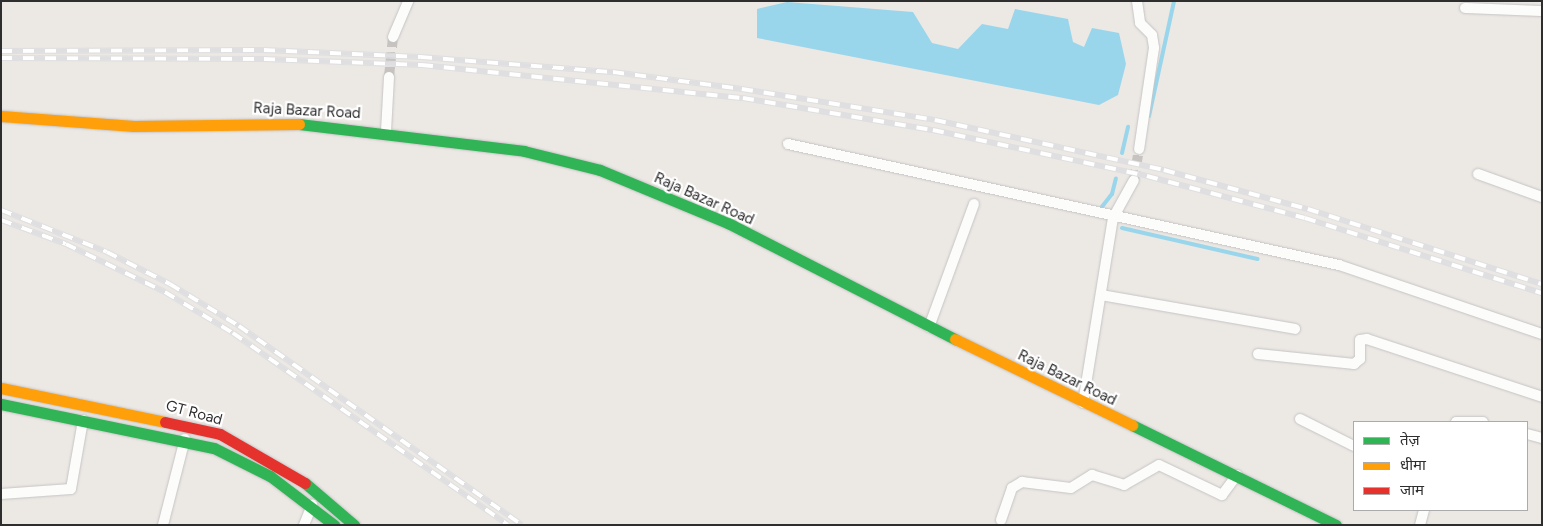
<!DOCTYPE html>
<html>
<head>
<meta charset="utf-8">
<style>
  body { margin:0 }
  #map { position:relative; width:1543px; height:526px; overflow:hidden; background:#ece8e4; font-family:Figtree,"Noto Sans Devanagari",sans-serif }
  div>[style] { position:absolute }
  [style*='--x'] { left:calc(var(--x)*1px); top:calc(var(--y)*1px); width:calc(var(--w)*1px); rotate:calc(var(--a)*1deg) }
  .water>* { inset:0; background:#99d6ec }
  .stream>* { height:4px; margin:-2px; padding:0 2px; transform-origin:2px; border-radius:2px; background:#99d6ec }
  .street-tunnel>* { height:10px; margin-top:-5px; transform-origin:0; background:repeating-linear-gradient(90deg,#c6c3c0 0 10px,transparent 0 15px) }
  .roads { filter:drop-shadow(0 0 1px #c5c4c5) drop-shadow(0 0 1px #c5c4c5) }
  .street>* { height:10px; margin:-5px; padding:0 5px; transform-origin:5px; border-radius:5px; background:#fcfcfb }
  .fast>* { height:11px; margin:-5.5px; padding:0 5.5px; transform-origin:5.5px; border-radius:5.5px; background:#30b455 }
  .slow>* { height:11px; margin:-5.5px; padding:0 5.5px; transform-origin:5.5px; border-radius:5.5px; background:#ff9f0a }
  .jam>* { height:11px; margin:-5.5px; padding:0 5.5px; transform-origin:5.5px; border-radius:5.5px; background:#e5322d }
  .rail>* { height:5.5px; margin-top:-2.75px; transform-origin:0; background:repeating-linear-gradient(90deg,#fff 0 11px,#dfdfe1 0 22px); box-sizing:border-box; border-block:1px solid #dfdfe1 }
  span { translate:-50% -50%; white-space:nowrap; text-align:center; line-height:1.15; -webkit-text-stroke:4.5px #fff; paint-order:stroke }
  .street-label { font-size:15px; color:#2e2e2e }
  .frame { position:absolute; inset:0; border:2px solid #2e2e2e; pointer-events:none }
  .legend { position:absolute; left:1353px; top:421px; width:175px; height:90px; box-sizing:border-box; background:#fff; border:1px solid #ababab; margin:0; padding:6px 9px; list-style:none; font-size:15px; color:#2e2e2e }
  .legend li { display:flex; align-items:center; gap:10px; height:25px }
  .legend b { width:25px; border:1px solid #ababab }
</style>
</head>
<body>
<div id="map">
  <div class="water">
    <div style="clip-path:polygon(787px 2px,913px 12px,932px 43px,958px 49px,982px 24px,1008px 29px,1015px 9px,1068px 19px,1073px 42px,1084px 47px,1092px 28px,1119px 33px,1126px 64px,1118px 95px,1099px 105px,757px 38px,757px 9px)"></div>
  </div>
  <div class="stream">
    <div style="--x:1149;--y:116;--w:118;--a:-77.7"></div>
    <div style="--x:1122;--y:153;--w:27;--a:-77"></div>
    <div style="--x:1101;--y:208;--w:18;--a:-52"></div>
    <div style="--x:1112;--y:194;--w:16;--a:-76"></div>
    <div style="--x:1122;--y:228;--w:139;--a:12.9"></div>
  </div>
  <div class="street-tunnel">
    <div style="--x:389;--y:77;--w:40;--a:-84.3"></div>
    <div style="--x:1134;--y:180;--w:31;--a:-81"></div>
  </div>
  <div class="roads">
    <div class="street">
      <div style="--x:1137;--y:1;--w:22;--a:82"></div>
      <div style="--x:1140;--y:23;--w:17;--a:45"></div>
      <div style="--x:1152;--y:35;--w:13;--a:81"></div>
      <div style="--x:1154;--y:48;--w:102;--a:98.4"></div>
      <div style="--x:1465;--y:8;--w:77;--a:2.2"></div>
      <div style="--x:393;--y:37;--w:39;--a:-67"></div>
      <div style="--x:386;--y:131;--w:54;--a:-86.8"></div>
      <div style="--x:788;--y:144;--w:564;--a:12.39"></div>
      <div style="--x:1339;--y:265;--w:214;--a:18.8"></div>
      <div style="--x:1478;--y:174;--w:68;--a:19.8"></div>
      <div style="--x:1101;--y:295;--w:197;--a:9.9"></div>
      <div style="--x:929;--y:327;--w:131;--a:-69.9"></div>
      <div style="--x:1258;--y:354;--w:97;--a:5.9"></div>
      <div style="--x:1354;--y:364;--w:8;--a:-40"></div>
      <div style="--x:1360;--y:359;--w:19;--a:-90"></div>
      <div style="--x:1360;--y:340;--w:7;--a:-8"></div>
      <div style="--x:1367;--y:339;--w:184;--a:18.3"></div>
      <div style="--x:1083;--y:403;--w:187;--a:-80.8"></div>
      <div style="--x:1113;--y:218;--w:43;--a:-61.1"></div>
      <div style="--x:1300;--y:419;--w:60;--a:26.6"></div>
      <div style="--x:1456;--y:422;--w:27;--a:0"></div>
      <div style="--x:1527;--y:434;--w:16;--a:15"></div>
      <div style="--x:1;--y:494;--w:70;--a:-4.1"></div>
      <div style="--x:71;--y:489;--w:70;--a:-80.1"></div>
      <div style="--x:1001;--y:520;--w:34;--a:-71"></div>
      <div style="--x:1012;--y:488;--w:12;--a:-31"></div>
      <div style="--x:1022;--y:482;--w:49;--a:7"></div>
      <div style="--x:1071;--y:488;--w:25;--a:-32"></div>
      <div style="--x:1092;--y:475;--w:34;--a:17"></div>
      <div style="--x:1124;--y:485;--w:40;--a:-29.7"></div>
      <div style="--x:1159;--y:465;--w:70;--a:25.5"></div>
      <div style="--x:1222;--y:495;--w:25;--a:-53"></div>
      <div style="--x:163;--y:525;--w:89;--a:-75.7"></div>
      <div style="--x:304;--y:525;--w:22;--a:-68"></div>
      <div style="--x:1420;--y:525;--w:16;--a:-75"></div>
    </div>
    <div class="fast">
      <div style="--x:299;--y:124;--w:227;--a:6.8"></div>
      <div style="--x:524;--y:151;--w:78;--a:14"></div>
      <div style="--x:600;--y:170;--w:139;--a:22.5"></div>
      <div style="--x:728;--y:223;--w:255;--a:27.1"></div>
      <div style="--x:1;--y:404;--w:217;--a:11.7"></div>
      <div style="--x:214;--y:448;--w:63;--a:26.6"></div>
      <div style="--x:270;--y:476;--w:81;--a:37.4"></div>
      <div style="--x:1132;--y:425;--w:227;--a:26.1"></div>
      <div style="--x:305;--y:483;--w:65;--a:40.6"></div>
    </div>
    <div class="slow">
      <div style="--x:1;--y:116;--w:133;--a:4.3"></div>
      <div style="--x:134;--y:126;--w:165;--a:-0.7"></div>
      <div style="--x:955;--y:339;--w:197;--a:25.9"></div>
      <div style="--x:1;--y:388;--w:167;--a:11.7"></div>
    </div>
    <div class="jam">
      <div style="--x:165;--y:422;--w:56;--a:12.3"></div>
      <div style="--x:220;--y:434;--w:98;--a:30"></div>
    </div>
  </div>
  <div class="rail">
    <div style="--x:1;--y:51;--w:263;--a:-0.2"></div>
    <div style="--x:264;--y:50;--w:157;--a:2.6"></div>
    <div style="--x:421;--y:57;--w:193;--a:4.5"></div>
    <div style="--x:613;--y:72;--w:130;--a:7.5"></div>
    <div style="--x:742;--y:89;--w:195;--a:9.1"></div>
    <div style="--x:935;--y:120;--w:234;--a:12.3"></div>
    <div style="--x:1164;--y:170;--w:149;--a:15.2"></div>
    <div style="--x:1308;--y:209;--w:246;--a:17.8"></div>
    <div style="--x:1;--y:58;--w:263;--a:0.2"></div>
    <div style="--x:264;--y:59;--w:158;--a:2.2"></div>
    <div style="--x:422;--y:65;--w:323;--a:5.9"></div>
    <div style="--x:743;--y:98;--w:193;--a:9.6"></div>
    <div style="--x:933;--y:130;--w:219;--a:12.1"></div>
    <div style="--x:1147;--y:176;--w:163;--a:14.9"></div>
    <div style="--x:1305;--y:218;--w:249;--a:17.6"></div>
    <div style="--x:1;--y:210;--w:114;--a:21.6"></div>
    <div style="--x:107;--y:252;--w:71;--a:26.9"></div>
    <div style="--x:170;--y:284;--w:81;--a:31.3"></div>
    <div style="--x:239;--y:326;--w:346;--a:35.1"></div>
    <div style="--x:1;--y:220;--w:69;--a:20.3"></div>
    <div style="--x:66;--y:244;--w:110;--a:25.9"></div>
    <div style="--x:165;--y:292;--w:79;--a:31.1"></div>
    <div style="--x:233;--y:333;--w:335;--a:34.9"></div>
  </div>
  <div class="street-label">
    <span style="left:307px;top:111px;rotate:3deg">Raja Bazar Road</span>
    <span style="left:704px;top:199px;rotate:24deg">Raja Bazar Road</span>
    <span style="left:1067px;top:378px;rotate:26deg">Raja Bazar Road</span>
    <span style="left:194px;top:413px;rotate:15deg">GT Road</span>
  </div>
  <div class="frame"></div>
  <ul class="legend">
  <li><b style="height:6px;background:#30b455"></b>तेज़</li>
  <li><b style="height:6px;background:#ff9f0a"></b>धीमा</li>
  <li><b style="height:6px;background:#e5322d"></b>जाम</li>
  </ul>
</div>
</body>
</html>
